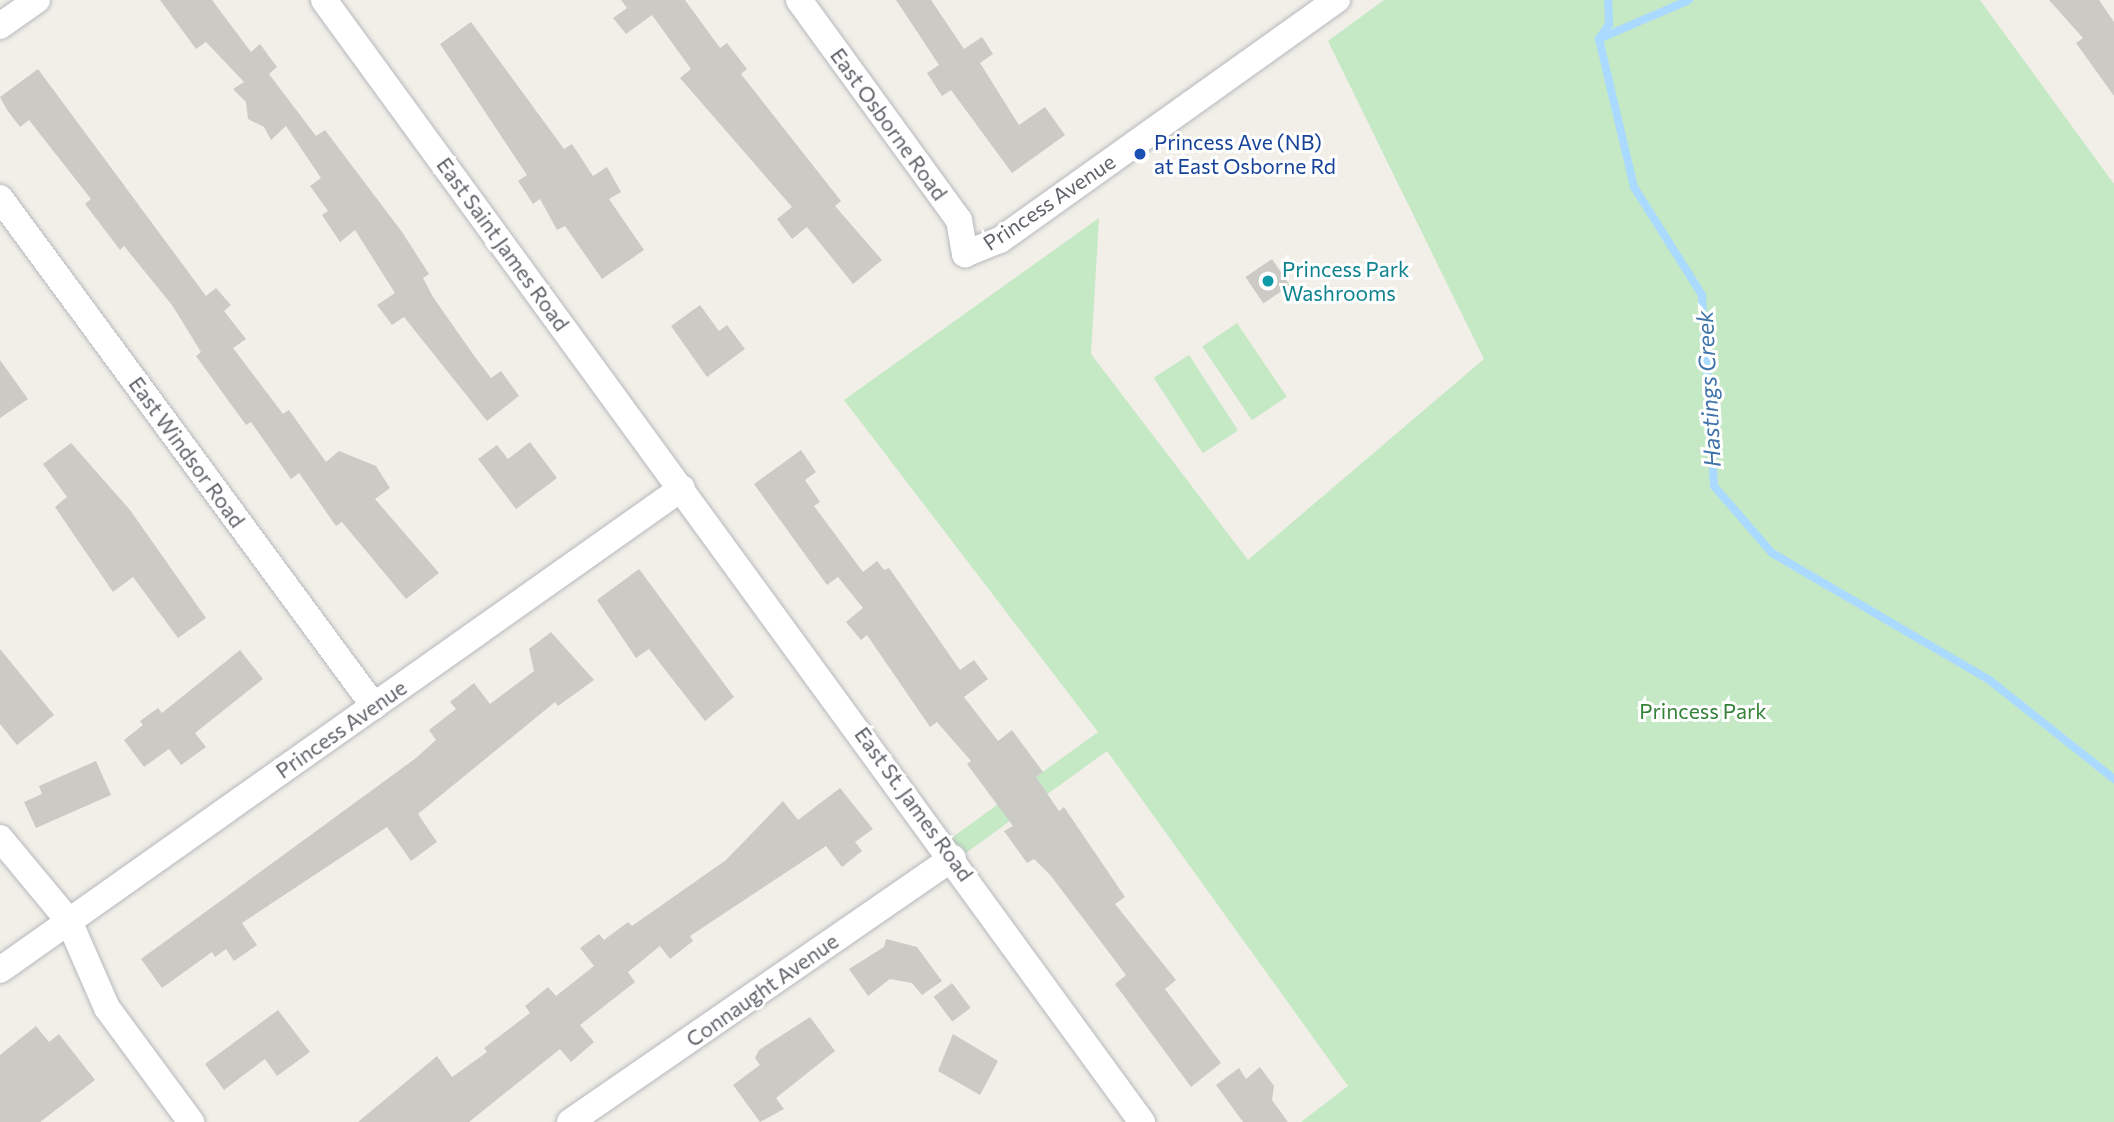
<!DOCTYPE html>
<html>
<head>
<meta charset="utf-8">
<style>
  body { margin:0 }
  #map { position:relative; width:2114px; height:1122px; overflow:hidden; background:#f1efe8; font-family:Commissioner,sans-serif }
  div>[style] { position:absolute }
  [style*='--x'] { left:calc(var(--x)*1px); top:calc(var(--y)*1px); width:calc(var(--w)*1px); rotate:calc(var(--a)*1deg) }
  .green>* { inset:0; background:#c5e8c5; transform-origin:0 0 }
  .stream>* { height:8px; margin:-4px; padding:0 4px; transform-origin:4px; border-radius:4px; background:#aadaff }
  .building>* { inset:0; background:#cccac5; transform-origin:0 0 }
  .roads { filter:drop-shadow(0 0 2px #b5b8bc) drop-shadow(0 0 2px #b5b8bc) }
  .minor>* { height:26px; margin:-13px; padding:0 13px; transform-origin:13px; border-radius:13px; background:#fff }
  .dots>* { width:19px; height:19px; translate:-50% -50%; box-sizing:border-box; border:4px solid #fff; border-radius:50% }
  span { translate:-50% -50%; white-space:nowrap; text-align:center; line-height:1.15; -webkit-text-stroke:6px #fff; paint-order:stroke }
  .street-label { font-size:21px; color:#5f6368 }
  .transit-label { font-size:21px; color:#164399 }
  .left { translate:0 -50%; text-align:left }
  .culture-label { font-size:21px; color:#0d838f }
  .park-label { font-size:21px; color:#348238 }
  .water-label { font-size:23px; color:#4174aa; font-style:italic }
</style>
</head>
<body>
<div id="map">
  <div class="green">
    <div style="clip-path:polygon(1384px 0,1980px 0,2114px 184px,2114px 1122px,1301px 1122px,1348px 1086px,1107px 751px,952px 863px,939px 847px,1098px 732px,844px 400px,1099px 218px,1091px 354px,1248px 560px,1484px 359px,1328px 41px)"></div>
    <div style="left:1237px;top:323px;width:89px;height:42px;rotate:56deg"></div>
    <div style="left:1189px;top:355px;width:90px;height:42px;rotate:57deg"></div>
  </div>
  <div class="stream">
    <div style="--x:1689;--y:0;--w:98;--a:156.6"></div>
    <div style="--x:1599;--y:39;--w:152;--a:76.7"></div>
    <div style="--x:1634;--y:187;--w:128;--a:57.8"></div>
    <div style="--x:1702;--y:295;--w:191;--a:86.4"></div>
    <div style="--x:1714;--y:486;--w:89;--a:49.1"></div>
    <div style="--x:1772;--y:553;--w:250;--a:30.3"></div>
    <div style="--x:1988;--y:679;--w:161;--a:38.4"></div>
    <div style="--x:1599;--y:39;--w:18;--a:-56"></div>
    <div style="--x:1609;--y:24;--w:24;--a:-92"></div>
  </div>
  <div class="building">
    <div style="clip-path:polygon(160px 0,212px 0,251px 52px,260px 44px,277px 67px,269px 74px,316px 136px,325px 130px,402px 232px,429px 274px,423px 278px,433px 297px,475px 357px,491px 378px,501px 371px,519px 396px,487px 421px,404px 317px,392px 325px,377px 305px,395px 293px,355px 230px,340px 242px,322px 215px,328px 211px,310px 186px,321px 178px,286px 126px,271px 140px,264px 127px,248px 119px,246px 102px,233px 89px,244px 82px,206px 42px,196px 49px)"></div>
    <div style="clip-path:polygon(621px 0,685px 0,720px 48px,727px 43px,747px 69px,741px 74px,841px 201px,835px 206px,882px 260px,853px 284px,807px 227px,792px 239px,777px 219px,792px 207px,680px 78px,691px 69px,652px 15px,626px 34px,613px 18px,627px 8px)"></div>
    <div style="clip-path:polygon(896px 0,931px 0,964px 49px,982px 37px,993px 54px,980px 63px,1019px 125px,1045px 107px,1065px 135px,1012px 173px,951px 90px,942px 96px,927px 73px,939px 65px)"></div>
    <div style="clip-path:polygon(2049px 0,2099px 0,2114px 22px,2114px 96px,2076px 43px,2083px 38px)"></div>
    <div style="clip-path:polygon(471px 22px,564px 149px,572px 144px,593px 176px,607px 167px,621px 192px,609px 199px,644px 250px,602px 279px,565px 226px,557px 230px,540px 199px,533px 204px,518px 181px,527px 175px,440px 44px)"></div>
    <div style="clip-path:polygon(38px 69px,206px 296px,216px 288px,231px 305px,224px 311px,246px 339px,233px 348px,283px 414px,289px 410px,326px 462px,339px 451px,376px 466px,390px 488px,375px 499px,439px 573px,406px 599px,342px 522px,336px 526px,299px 473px,291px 479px,251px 422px,246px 425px,196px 356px,201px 352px,172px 305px,124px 246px,120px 250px,85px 204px,91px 199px,29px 120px,20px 127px,7px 110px,0 97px)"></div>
    <div style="left:1272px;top:259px;width:32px;height:32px;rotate:56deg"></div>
    <div style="clip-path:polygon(700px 305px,719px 331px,727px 325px,745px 349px,707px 377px,671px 326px)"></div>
    <div style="clip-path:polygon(0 360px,28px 399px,0 418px)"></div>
    <div style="clip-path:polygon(530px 442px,557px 478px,516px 509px,478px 459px,497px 445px,508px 459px)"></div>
    <div style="clip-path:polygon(71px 443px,130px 510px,206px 618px,178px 638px,133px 577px,113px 592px,55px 507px,67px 497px,43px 464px)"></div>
    <div style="clip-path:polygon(801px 450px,816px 472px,805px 480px,820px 502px,814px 506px,863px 572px,877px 561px,884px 570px,889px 568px,960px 670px,974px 660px,988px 679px,964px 697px,998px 741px,1012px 730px,1043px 772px,1036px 777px,1059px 811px,1064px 807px,1125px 897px,1115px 904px,1176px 980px,1165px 989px,1221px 1063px,1191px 1087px,1115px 984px,1126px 975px,1051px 876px,1034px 859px,1027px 863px,1004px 831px,1013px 826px,967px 764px,971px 761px,937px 722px,930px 727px,867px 635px,861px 640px,846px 622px,863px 608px,838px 577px,827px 585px,754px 484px)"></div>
    <div style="clip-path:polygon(639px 569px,734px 697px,705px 721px,649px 649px,636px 658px,597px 600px)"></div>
    <div style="clip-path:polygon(551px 632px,594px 680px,558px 706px,555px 702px,418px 814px,437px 842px,411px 861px,387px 827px,242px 923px,257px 945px,234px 961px,226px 949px,215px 957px,212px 952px,162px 988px,141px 959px,416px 758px,436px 740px,429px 730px,456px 709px,450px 702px,474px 683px,490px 704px,534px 671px,529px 649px)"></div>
    <div style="clip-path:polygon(0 649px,54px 715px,17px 745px,0 724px)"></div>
    <div style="clip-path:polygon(240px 650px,263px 679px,195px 733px,206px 747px,181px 765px,169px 749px,144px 767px,124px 740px,143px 725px,140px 721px,158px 708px,162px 713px)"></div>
    <div style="clip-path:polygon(96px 761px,111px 795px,36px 828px,24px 802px,42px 794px,39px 786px)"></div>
    <div style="clip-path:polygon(840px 788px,873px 829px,855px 842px,862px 851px,842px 867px,826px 846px,690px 936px,693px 941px,670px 959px,660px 946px,628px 972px,635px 982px,580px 1025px,594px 1042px,571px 1062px,560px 1049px,469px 1122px,358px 1122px,437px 1056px,452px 1077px,487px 1052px,484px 1048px,530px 1013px,525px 1006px,548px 987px,556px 996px,594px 966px,580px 948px,599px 934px,604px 940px,628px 922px,632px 926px,726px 860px,783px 801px,798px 820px)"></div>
    <div style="clip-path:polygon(886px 939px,917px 947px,942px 981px,922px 995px,912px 983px,890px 979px,868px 996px,849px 969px,884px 947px)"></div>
    <div style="left:952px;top:983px;width:31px;height:23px;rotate:53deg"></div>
    <div style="clip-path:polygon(278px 1010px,310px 1052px,277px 1076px,265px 1059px,224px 1090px,205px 1064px)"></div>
    <div style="clip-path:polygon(810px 1017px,835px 1051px,776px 1098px,784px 1109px,760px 1122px,733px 1085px,760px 1065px,755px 1058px,759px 1050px)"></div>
    <div style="clip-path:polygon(36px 1026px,49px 1042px,59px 1034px,95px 1080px,40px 1122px,0 1122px,0 1055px)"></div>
    <div style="clip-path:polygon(953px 1034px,998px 1061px,980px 1095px,938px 1071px)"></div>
    <div style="clip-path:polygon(1260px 1067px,1274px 1086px,1272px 1100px,1288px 1122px,1243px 1122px,1216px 1085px,1239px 1068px,1246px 1079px)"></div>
  </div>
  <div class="roads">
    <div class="minor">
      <div style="--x:324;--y:0;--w:1389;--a:53.91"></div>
      <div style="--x:799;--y:0;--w:272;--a:54"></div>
      <div style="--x:959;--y:220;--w:35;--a:80"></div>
      <div style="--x:965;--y:254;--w:38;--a:-22"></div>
      <div style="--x:1000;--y:240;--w:414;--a:-35.5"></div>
      <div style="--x:0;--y:26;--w:45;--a:-35.1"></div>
      <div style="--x:0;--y:198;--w:631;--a:53.64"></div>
      <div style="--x:0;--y:838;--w:108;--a:50.3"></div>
      <div style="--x:69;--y:921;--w:95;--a:66.4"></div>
      <div style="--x:107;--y:1008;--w:142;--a:53.6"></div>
      <div style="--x:0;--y:970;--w:835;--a:-35.25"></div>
      <div style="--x:570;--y:1122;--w:465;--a:-34.6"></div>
    </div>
  </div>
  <div class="dots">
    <div style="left:1140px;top:154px;background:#1a4fb4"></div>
    <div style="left:1268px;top:281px;background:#0f9aa8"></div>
  </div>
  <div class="street-label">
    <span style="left:889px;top:124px;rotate:54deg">East Osborne Road</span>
    <span style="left:1049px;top:202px;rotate:-34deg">Princess Avenue</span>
    <span style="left:503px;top:244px;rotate:54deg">East Saint James Road</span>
    <span style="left:187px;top:452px;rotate:54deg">East Windsor Road</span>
    <span style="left:341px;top:729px;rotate:-35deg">Princess Avenue</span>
    <span style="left:914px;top:804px;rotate:54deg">East St. James Road</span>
    <span style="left:762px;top:990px;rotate:-35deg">Connaught Avenue</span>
  </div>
  <div class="transit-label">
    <span class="left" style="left:1154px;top:154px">Princess Ave (NB)<br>at East Osborne Rd</span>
  </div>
  <div class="culture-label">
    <span class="left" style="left:1282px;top:281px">Princess Park<br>Washrooms</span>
  </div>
  <div class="park-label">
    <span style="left:1703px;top:711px">Princess Park</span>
  </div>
  <div class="water-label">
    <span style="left:1708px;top:389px;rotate:-93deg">Hastings Creek</span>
  </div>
</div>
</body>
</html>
